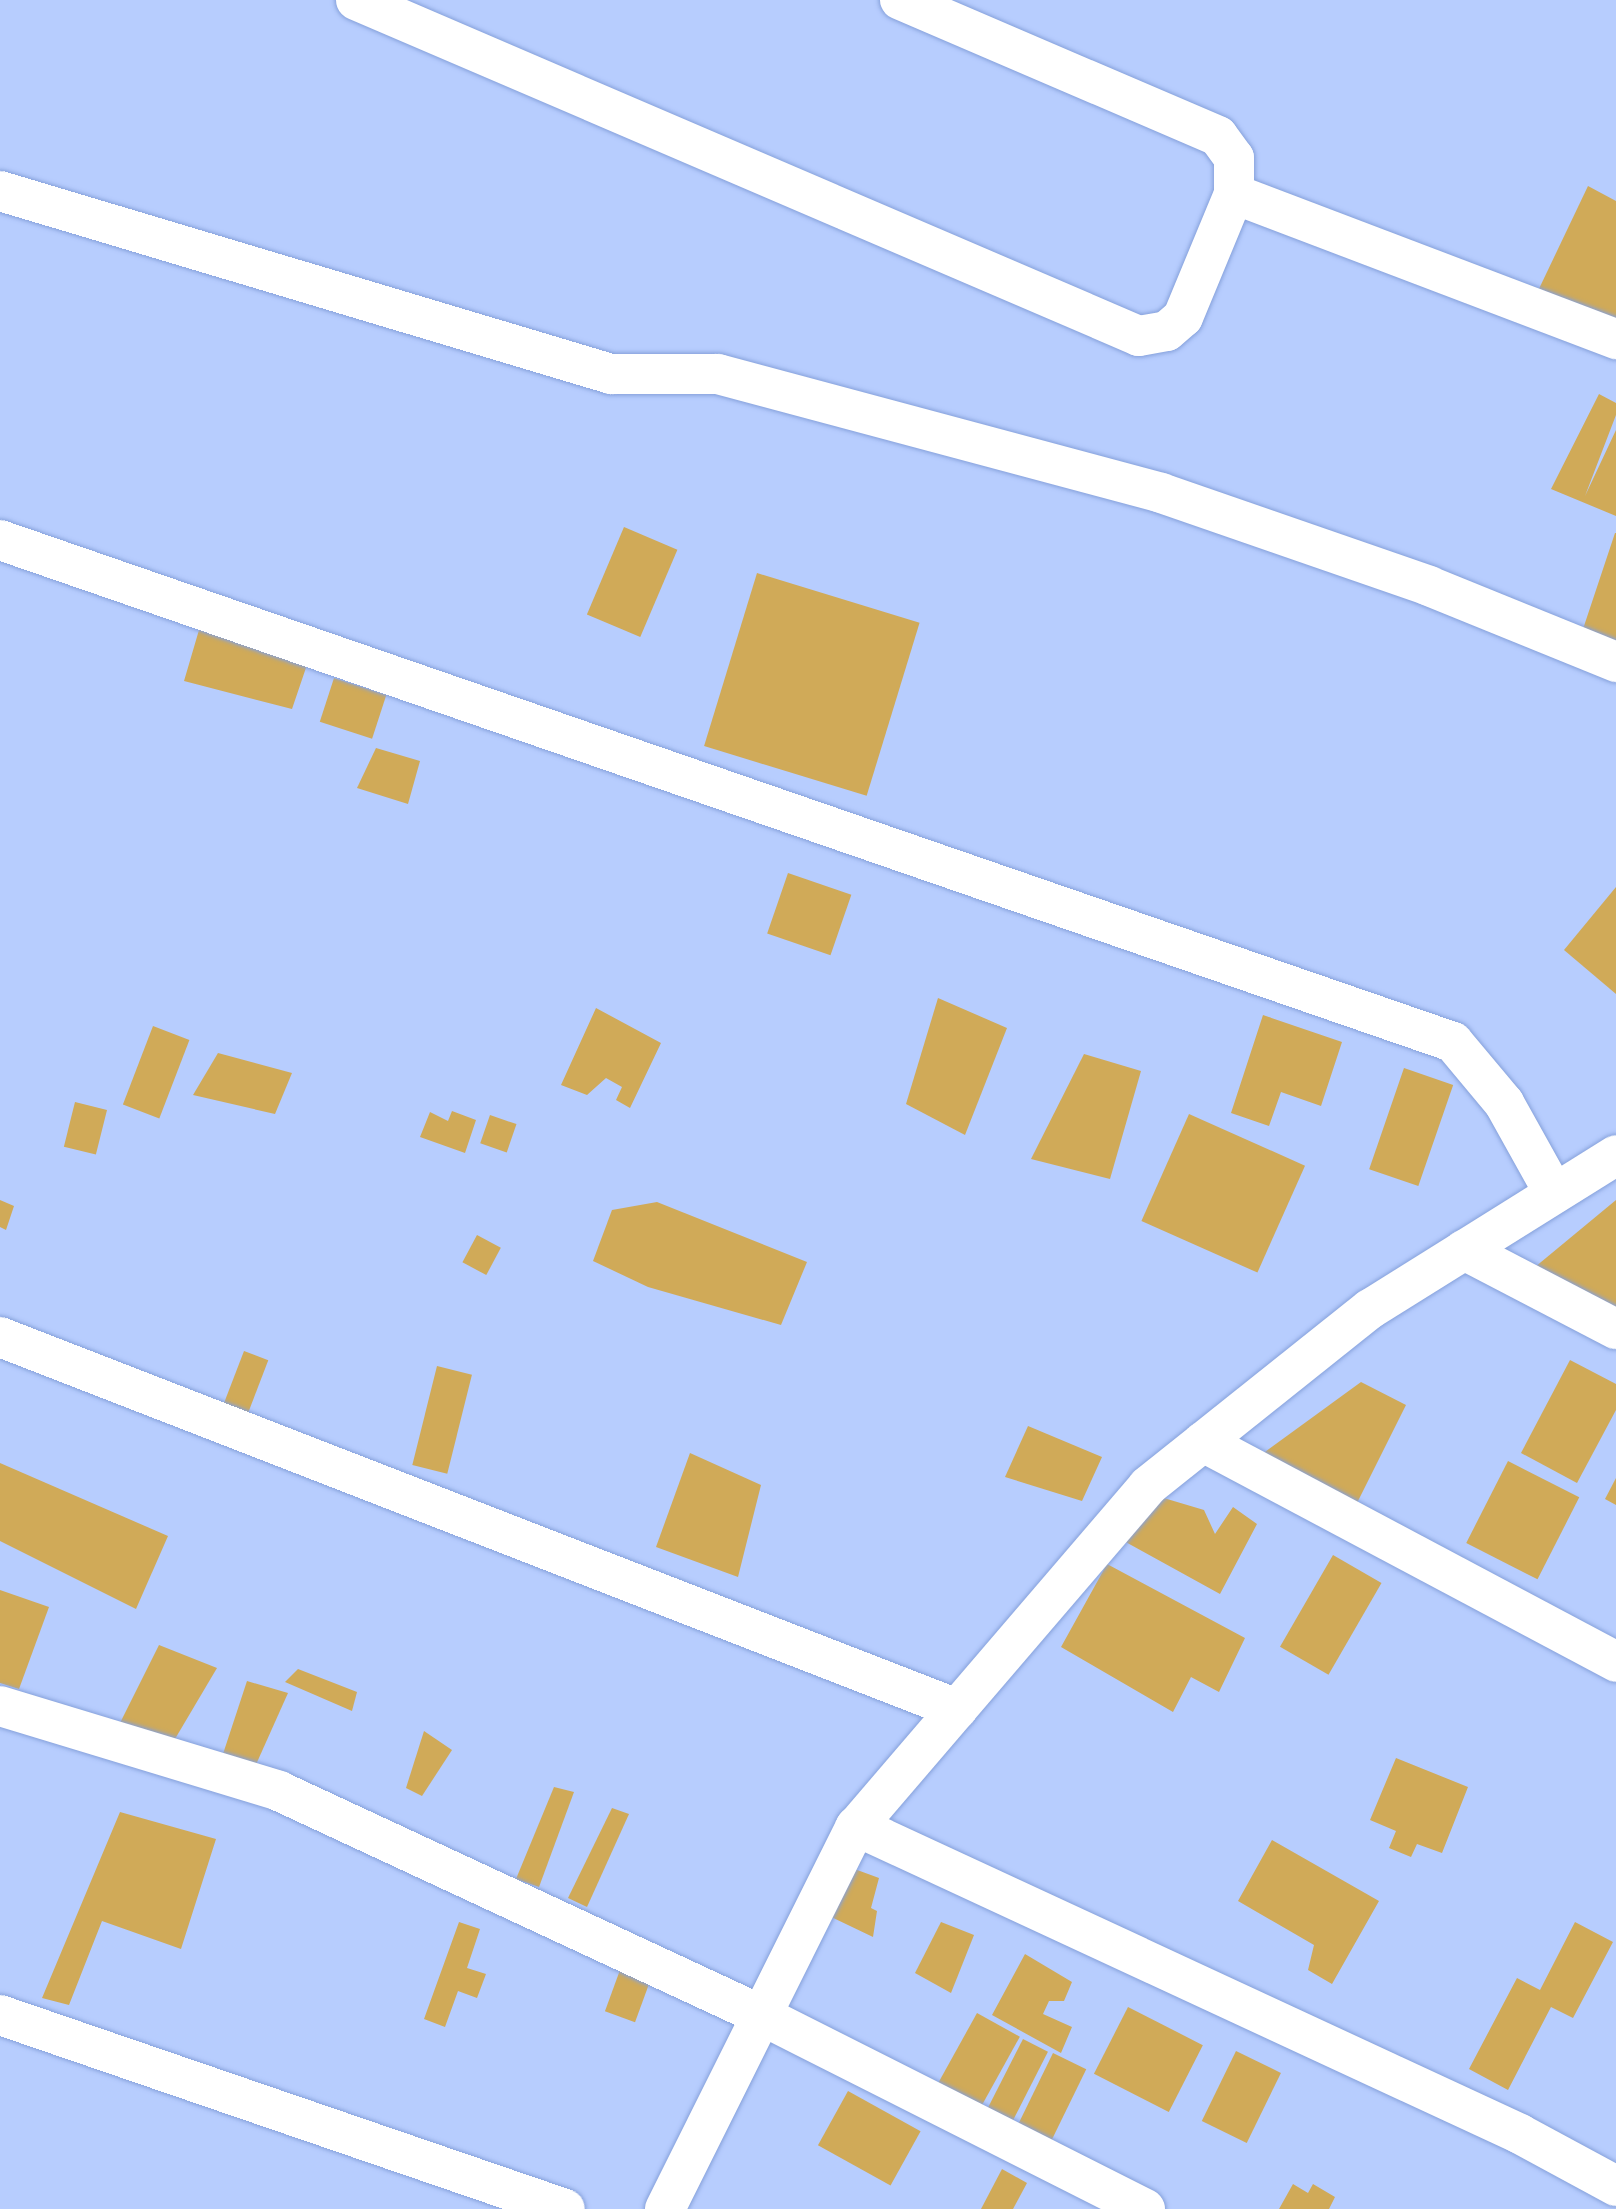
<!DOCTYPE html>
<html>
<head>
<meta charset="utf-8">
<style>
  body { margin:0 }
  #map { position:relative; width:1616px; height:2209px; overflow:hidden; background:#b7cdfe; font-family:Karla,sans-serif }
  div>[style] { position:absolute }
  [style*='--x'] { left:calc(var(--x)*1px); top:calc(var(--y)*1px); width:calc(var(--w)*1px); rotate:calc(var(--a)*1deg) }
  .building>* { inset:0; background:#d0aa58; transform-origin:0 0 }
  .roads { filter:drop-shadow(0 0 2px #86a1db) drop-shadow(0 0 2px #86a1db) }
  .minor>* { height:40px; margin:-20px; padding:0 20px; transform-origin:20px; border-radius:20px; background:#fff }
  span { translate:-50% -50%; white-space:nowrap; text-align:center; line-height:1.15; -webkit-text-stroke:8px #e8eefb; paint-order:stroke }
</style>
</head>
<body>
<div id="map">
  <div class="building">
    <div style="clip-path:polygon(1588px 186px,1616px 201px,1616px 327px,1537px 293px)"></div>
    <div style="clip-path:polygon(1599px 394px,1616px 403px,1616px 415px,1585px 496px,1616px 430px,1616px 516px,1551px 489px)"></div>
    <div style="left:624px;top:527px;width:58px;height:95px;rotate:23deg"></div>
    <div style="clip-path:polygon(1615px 533px,1616px 533px,1616px 646px,1581px 635px)"></div>
    <div style="left:757px;top:573px;width:170px;height:181px;rotate:17deg"></div>
    <div style="clip-path:polygon(199px 630px,255px 648px,311px 653px,292px 709px,184px 681px)"></div>
    <div style="left:334px;top:678px;width:55px;height:46px;rotate:18deg"></div>
    <div style="clip-path:polygon(376px 748px,420px 761px,408px 804px,357px 788px)"></div>
    <div style="left:788px;top:873px;width:67px;height:64px;rotate:19deg"></div>
    <div style="clip-path:polygon(1616px 887px,1616px 994px,1564px 950px)"></div>
    <div style="clip-path:polygon(938px 998px,1007px 1028px,965px 1135px,906px 1104px)"></div>
    <div style="clip-path:polygon(596px 1008px,661px 1043px,630px 1108px,616px 1100px,622px 1087px,606px 1078px,587px 1095px,561px 1085px)"></div>
    <div style="clip-path:polygon(1263px 1015px,1342px 1042px,1321px 1106px,1281px 1092px,1269px 1126px,1231px 1113px)"></div>
    <div style="left:153px;top:1026px;width:39px;height:84px;rotate:21deg"></div>
    <div style="clip-path:polygon(218px 1053px,292px 1073px,275px 1114px,193px 1095px)"></div>
    <div style="clip-path:polygon(1084px 1054px,1141px 1071px,1110px 1179px,1031px 1159px)"></div>
    <div style="left:1404px;top:1068px;width:52px;height:107px;rotate:19deg"></div>
    <div style="left:75px;top:1102px;width:33px;height:46px;rotate:14deg"></div>
    <div style="clip-path:polygon(452px 1111px,476px 1120px,465px 1153px,420px 1137px,430px 1112px,448px 1121px)"></div>
    <div style="left:1189px;top:1114px;width:127px;height:117px;rotate:24deg"></div>
    <div style="left:490px;top:1115px;width:28px;height:30px;rotate:19deg"></div>
    <div style="clip-path:polygon(0 1200px,14px 1206px,6px 1230px,0 1227px)"></div>
    <div style="clip-path:polygon(1616px 1200px,1616px 1323px,1529px 1272px)"></div>
    <div style="clip-path:polygon(657px 1202px,807px 1262px,781px 1325px,648px 1287px,593px 1261px,612px 1210px)"></div>
    <div style="left:477px;top:1235px;width:27px;height:31px;rotate:28deg"></div>
    <div style="left:244px;top:1351px;width:26px;height:63px;rotate:21deg"></div>
    <div style="clip-path:polygon(1570px 1360px,1616px 1384px,1616px 1410px,1577px 1483px,1521px 1453px)"></div>
    <div style="left:437px;top:1366px;width:36px;height:102px;rotate:14deg"></div>
    <div style="clip-path:polygon(1361px 1382px,1406px 1405px,1355px 1507px,1258px 1457px)"></div>
    <div style="clip-path:polygon(1028px 1426px,1102px 1457px,1082px 1501px,1005px 1477px)"></div>
    <div style="clip-path:polygon(690px 1453px,761px 1485px,738px 1577px,656px 1547px)"></div>
    <div style="left:1508px;top:1461px;width:80px;height:92px;rotate:27deg"></div>
    <div style="clip-path:polygon(0 1463px,168px 1536px,136px 1609px,0 1541px)"></div>
    <div style="clip-path:polygon(1616px 1478px,1616px 1505px,1605px 1499px)"></div>
    <div style="clip-path:polygon(1157px 1496px,1204px 1510px,1215px 1534px,1233px 1507px,1257px 1524px,1220px 1594px,1122px 1540px)"></div>
    <div style="left:1333px;top:1555px;width:56px;height:106px;rotate:30deg"></div>
    <div style="clip-path:polygon(1107px 1564px,1245px 1638px,1219px 1692px,1191px 1677px,1173px 1712px,1061px 1647px)"></div>
    <div style="clip-path:polygon(0 1590px,49px 1607px,19px 1689px,0 1683px)"></div>
    <div style="clip-path:polygon(159px 1645px,217px 1668px,172px 1744px,119px 1725px)"></div>
    <div style="clip-path:polygon(298px 1669px,357px 1692px,352px 1711px,285px 1682px)"></div>
    <div style="clip-path:polygon(247px 1681px,288px 1693px,254px 1769px,221px 1760px)"></div>
    <div style="clip-path:polygon(424px 1731px,452px 1750px,422px 1796px,406px 1788px)"></div>
    <div style="clip-path:polygon(1396px 1758px,1468px 1787px,1442px 1853px,1417px 1844px,1411px 1857px,1389px 1848px,1396px 1831px,1370px 1820px)"></div>
    <div style="clip-path:polygon(554px 1787px,574px 1792px,539px 1887px,516px 1879px)"></div>
    <div style="clip-path:polygon(612px 1808px,629px 1814px,587px 1907px,568px 1898px)"></div>
    <div style="clip-path:polygon(120px 1812px,216px 1839px,181px 1949px,102px 1921px,69px 2005px,42px 1998px)"></div>
    <div style="clip-path:polygon(1272px 1840px,1379px 1901px,1332px 1984px,1308px 1970px,1314px 1945px,1238px 1901px)"></div>
    <div style="clip-path:polygon(830px 1860px,879px 1878px,871px 1908px,877px 1911px,873px 1937px,825px 1914px)"></div>
    <div style="clip-path:polygon(459px 1922px,480px 1929px,467px 1968px,486px 1974px,477px 1998px,458px 1991px,445px 2027px,424px 2019px)"></div>
    <div style="clip-path:polygon(941px 1922px,974px 1935px,951px 1993px,915px 1973px)"></div>
    <div style="clip-path:polygon(1575px 1922px,1613px 1942px,1573px 2018px,1551px 2007px,1508px 2090px,1469px 2069px,1517px 1978px,1540px 1990px)"></div>
    <div style="clip-path:polygon(1025px 1954px,1072px 1982px,1064px 2001px,1049px 2001px,1043px 2014px,1072px 2027px,1061px 2053px,992px 2015px)"></div>
    <div style="left:620px;top:1970px;width:32px;height:44px;rotate:20deg"></div>
    <div style="left:1128px;top:2007px;width:84px;height:75px;rotate:27deg"></div>
    <div style="left:977px;top:2013px;width:49px;height:82px;rotate:29deg"></div>
    <div style="left:1023px;top:2039px;width:28px;height:82px;rotate:27deg"></div>
    <div style="left:1236px;top:2051px;width:50px;height:78px;rotate:26deg"></div>
    <div style="left:1053px;top:2053px;width:37px;height:85px;rotate:26deg"></div>
    <div style="left:848px;top:2091px;width:83px;height:62px;rotate:29deg"></div>
    <div style="clip-path:polygon(1002px 2169px,1027px 2183px,1013px 2209px,981px 2209px)"></div>
    <div style="clip-path:polygon(1293px 2184px,1308px 2193px,1313px 2184px,1335px 2197px,1329px 2209px,1279px 2209px)"></div>
  </div>
  <div class="roads">
    <div class="minor">
      <div style="--x:356;--y:0;--w:852;--a:23.23"></div>
      <div style="--x:1139;--y:336;--w:28;--a:-10"></div>
      <div style="--x:1167;--y:331;--w:21;--a:-41"></div>
      <div style="--x:1183;--y:317;--w:133;--a:-67.5"></div>
      <div style="--x:1234;--y:194;--w:36;--a:-90"></div>
      <div style="--x:1234;--y:158;--w:27;--a:-126"></div>
      <div style="--x:1218;--y:136;--w:346;--a:-156.8"></div>
      <div style="--x:0;--y:191;--w:638;--a:16.67"></div>
      <div style="--x:611;--y:374;--w:107;--a:0"></div>
      <div style="--x:718;--y:374;--w:459;--a:15"></div>
      <div style="--x:1161;--y:493;--w:284;--a:19.1"></div>
      <div style="--x:1429;--y:586;--w:202;--a:22.1"></div>
      <div style="--x:1234;--y:194;--w:409;--a:20.8"></div>
      <div style="--x:0;--y:540;--w:1537;--a:19.06"></div>
      <div style="--x:1453;--y:1042;--w:80;--a:50.1"></div>
      <div style="--x:1504;--y:1103;--w:103;--a:60.9"></div>
      <div style="--x:1464;--y:1250;--w:171;--a:27.5"></div>
      <div style="--x:0;--y:1337;--w:1027;--a:21.24"></div>
      <div style="--x:1203;--y:1442;--w:468;--a:28"></div>
      <div style="--x:0;--y:1706;--w:292;--a:16.9"></div>
      <div style="--x:279;--y:1791;--w:534;--a:24.93"></div>
      <div style="--x:763;--y:2016;--w:428;--a:26.8"></div>
      <div style="--x:856;--y:1826;--w:732;--a:24.88"></div>
      <div style="--x:1520;--y:2134;--w:109;--a:28.4"></div>
      <div style="--x:0;--y:2015;--w:597;--a:18.95"></div>
      <div style="--x:665;--y:2209;--w:426;--a:-63.5"></div>
      <div style="--x:855;--y:1828;--w:450;--a:-49.4"></div>
      <div style="--x:1148;--y:1486;--w:284;--a:-38.6"></div>
      <div style="--x:1370;--y:1309;--w:290;--a:-32"></div>
    </div>
  </div>
</div>
</body>
</html>
